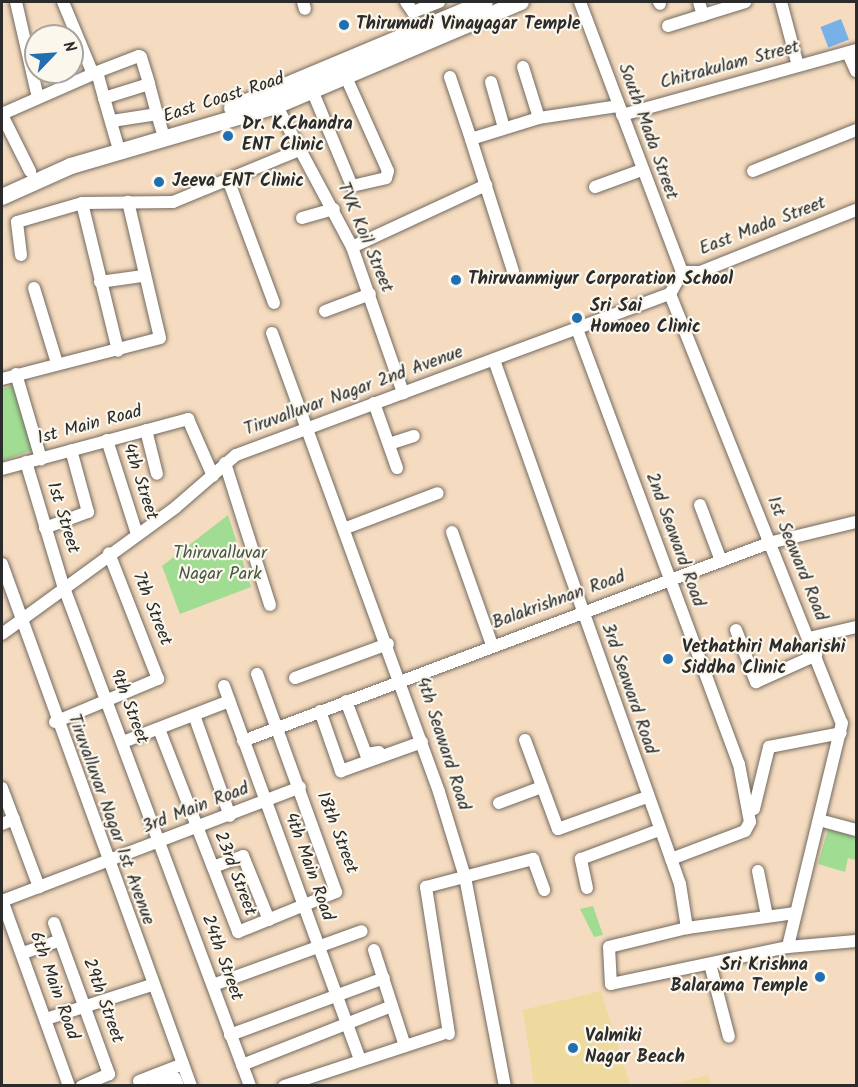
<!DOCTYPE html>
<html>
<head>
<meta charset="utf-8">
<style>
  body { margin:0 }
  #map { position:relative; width:858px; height:1087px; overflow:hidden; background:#f5dbbf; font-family:Kalam,sans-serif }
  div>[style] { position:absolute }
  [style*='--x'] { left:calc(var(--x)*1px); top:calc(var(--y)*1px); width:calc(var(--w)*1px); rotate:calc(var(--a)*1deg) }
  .green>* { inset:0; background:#a0dd92 }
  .sand>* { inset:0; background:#eeda9e }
  .water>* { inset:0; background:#77b1e8; transform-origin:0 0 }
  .roads { filter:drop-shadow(0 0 2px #72695f) drop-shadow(0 0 2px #72695f) }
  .minor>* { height:12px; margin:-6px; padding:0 6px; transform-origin:6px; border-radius:6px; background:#fff }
  .major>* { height:16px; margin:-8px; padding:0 8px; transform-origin:8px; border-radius:8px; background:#fff }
  .dots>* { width:16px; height:16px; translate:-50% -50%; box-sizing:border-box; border:3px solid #fbf7ec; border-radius:50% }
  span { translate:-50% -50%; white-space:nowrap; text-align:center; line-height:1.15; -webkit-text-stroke:4.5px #fbf7ec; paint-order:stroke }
  .poi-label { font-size:18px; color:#2b2b2b; font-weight:700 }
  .left { translate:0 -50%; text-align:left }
  .right { translate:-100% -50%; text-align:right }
  .street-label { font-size:18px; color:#2b2b2b }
  .park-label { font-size:18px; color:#485845 }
  .frame { position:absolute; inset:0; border:3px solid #2b2b2b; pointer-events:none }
  .north { position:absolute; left:24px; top:24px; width:60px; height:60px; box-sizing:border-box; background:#fbf7ec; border:2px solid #a8a59f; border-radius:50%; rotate:65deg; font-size:16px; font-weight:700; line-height:24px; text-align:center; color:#2b2b2b }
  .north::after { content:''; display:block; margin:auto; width:21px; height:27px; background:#1f6fb2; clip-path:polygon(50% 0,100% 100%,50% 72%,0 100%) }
</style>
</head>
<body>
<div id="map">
  <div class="green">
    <div style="clip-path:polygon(15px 385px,32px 450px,2px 461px,2px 389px)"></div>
    <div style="clip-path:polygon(228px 515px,251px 587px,180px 614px,162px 566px)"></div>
    <div style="clip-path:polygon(828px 829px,856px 837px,856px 860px,848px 858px,845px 872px,818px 864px)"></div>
    <div style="clip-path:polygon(593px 906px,603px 935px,594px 937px,580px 909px)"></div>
  </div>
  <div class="sand">
    <div style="clip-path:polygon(601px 991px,630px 1085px,534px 1085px,523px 1010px)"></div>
    <div style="clip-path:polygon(708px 1075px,711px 1085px,671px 1085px)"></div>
  </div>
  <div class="water">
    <div style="left:841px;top:19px;width:22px;height:22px;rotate:69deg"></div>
  </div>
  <div class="roads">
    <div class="minor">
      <div style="--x:16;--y:2;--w:98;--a:77.1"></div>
      <div style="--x:303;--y:2;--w:7;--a:74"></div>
      <div style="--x:406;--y:2;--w:12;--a:55"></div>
      <div style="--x:413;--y:12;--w:28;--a:-21"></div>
      <div style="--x:580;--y:2;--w:289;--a:69.3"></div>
      <div style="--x:659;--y:2;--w:2;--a:63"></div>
      <div style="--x:699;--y:2;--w:14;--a:73"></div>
      <div style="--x:781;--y:2;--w:66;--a:75.1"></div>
      <div style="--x:668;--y:26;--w:81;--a:-17.3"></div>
      <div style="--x:848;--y:53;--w:20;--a:66"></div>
      <div style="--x:523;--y:67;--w:53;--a:72.6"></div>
      <div style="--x:450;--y:77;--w:65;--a:71.3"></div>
      <div style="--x:491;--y:82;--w:48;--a:74.2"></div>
      <div style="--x:149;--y:84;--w:47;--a:162.7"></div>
      <div style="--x:104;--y:98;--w:27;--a:-105"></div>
      <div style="--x:97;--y:72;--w:45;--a:-20.9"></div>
      <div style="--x:139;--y:56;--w:2;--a:27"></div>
      <div style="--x:141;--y:57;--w:28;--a:73"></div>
      <div style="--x:149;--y:84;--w:31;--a:75"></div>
      <div style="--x:312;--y:90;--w:104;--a:67.4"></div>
      <div style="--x:352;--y:186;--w:35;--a:-13"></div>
      <div style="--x:386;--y:178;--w:7;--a:-74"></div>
      <div style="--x:388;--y:171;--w:105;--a:-114.1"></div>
      <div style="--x:104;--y:98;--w:47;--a:73.9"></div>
      <div style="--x:273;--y:99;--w:168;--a:61.9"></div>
      <div style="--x:352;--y:247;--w:155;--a:70.7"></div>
      <div style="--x:2;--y:114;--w:99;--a:-23.7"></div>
      <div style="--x:93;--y:74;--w:78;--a:-112.6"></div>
      <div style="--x:2;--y:115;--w:63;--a:63.4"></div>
      <div style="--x:622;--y:115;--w:243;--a:-15.5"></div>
      <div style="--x:112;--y:121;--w:46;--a:-8.8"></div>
      <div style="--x:157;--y:114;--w:17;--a:73"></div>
      <div style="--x:753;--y:171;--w:111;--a:-21.7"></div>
      <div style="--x:229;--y:182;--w:129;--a:69.6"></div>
      <div style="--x:595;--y:187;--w:50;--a:-19.9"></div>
      <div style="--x:82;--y:203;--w:152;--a:76.3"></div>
      <div style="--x:302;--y:218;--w:33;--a:-16"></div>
      <div style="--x:352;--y:247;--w:148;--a:-24.8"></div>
      <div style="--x:21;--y:255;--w:33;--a:-97"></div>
      <div style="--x:17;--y:222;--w:68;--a:-16.3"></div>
      <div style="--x:82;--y:203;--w:91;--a:-0.6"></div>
      <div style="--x:173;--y:202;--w:134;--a:-22.4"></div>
      <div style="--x:513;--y:271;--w:139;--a:-107.7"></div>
      <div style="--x:471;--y:139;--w:71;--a:-17.2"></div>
      <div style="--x:539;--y:118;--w:80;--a:-8.6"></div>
      <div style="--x:682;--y:272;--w:18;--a:0"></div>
      <div style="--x:700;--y:272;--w:168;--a:-21.7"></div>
      <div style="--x:100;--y:282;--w:42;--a:-8.1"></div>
      <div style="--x:34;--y:288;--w:78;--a:73"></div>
      <div style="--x:670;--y:294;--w:462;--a:68.2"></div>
      <div style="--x:842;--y:723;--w:230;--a:103.6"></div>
      <div style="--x:325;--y:311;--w:48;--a:-20.7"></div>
      <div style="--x:577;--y:329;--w:464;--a:69.6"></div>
      <div style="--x:739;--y:764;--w:59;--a:79.3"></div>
      <div style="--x:750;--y:822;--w:10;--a:119"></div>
      <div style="--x:745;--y:831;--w:79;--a:159.3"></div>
      <div style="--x:272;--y:333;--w:488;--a:70"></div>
      <div style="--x:439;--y:792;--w:89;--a:73"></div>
      <div style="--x:465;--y:877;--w:213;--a:79.2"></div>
      <div style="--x:494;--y:360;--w:556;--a:70.46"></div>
      <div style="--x:680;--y:884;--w:45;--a:81"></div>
      <div style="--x:16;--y:374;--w:89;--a:73.6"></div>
      <div style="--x:2;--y:379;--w:163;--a:-14.5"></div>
      <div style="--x:160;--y:338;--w:140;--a:-103.2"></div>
      <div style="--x:374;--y:403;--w:69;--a:70.5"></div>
      <div style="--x:146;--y:430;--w:45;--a:76"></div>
      <div style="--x:107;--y:440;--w:99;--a:72.3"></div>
      <div style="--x:389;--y:444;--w:26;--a:-18"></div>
      <div style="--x:26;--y:462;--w:128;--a:73.3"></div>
      <div style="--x:63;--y:585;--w:535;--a:69.53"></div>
      <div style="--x:225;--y:463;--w:149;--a:72.4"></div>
      <div style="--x:2;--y:469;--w:193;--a:-15"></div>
      <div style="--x:188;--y:419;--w:62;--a:66.3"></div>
      <div style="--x:700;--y:505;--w:60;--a:69.4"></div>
      <div style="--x:45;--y:528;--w:46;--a:-20.4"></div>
      <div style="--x:88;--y:512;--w:64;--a:-105.3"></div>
      <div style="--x:346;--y:528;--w:98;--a:-20.8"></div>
      <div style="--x:452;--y:532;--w:120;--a:70.5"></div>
      <div style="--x:2;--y:564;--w:555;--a:70.1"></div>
      <div style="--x:736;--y:630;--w:56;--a:69"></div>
      <div style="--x:756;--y:682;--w:66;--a:-24.2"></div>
      <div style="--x:2;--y:634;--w:215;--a:-36.1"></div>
      <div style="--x:176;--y:507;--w:79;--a:-40.9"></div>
      <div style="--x:236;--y:455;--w:463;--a:-20.4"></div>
      <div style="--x:670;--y:294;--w:25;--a:-61"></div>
      <div style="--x:809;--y:638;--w:48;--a:-13.2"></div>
      <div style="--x:295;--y:678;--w:99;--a:-20.1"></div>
      <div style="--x:224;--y:686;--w:397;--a:70"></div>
      <div style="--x:346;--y:701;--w:57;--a:69.3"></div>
      <div style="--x:366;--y:754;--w:13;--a:-9"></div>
      <div style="--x:320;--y:711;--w:64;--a:70.7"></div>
      <div style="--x:341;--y:771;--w:86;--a:-19.7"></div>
      <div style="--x:194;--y:715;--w:107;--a:70.4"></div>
      <div style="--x:55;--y:722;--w:112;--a:-22.7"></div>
      <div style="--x:158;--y:679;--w:135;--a:-111.3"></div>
      <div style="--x:159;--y:729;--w:218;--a:68.7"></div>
      <div style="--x:238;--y:932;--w:106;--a:-22.2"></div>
      <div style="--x:336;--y:892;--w:232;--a:-109.9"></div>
      <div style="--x:525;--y:740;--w:95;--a:69.7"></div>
      <div style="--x:558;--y:829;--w:95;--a:-19.8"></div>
      <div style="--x:243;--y:741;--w:562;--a:-20.63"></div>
      <div style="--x:769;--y:543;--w:89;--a:-13.6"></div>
      <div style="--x:123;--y:742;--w:114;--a:-21.1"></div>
      <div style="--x:2;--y:788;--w:106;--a:69.5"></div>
      <div style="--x:499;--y:803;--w:46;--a:-20.4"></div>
      <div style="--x:754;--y:809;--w:64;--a:-76.4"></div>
      <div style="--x:769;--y:747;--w:73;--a:-11"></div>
      <div style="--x:819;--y:820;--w:38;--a:15"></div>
      <div style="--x:2;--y:824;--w:13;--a:-23"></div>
      <div style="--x:213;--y:867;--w:32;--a:-20"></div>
      <div style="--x:243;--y:856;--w:69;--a:67.9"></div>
      <div style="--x:758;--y:871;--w:46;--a:78.7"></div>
      <div style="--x:587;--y:888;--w:30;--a:-102"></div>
      <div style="--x:581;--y:859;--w:83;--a:-20.4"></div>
      <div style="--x:2;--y:900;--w:198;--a:70.2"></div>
      <div style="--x:2;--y:901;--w:319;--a:-20.9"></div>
      <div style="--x:795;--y:913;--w:109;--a:172.1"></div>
      <div style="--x:687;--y:928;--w:80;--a:166.3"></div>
      <div style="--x:609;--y:947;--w:37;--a:87"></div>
      <div style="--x:611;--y:984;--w:181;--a:-11.8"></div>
      <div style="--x:788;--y:947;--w:68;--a:-5"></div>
      <div style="--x:54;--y:923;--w:161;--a:70"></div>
      <div style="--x:109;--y:1074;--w:30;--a:156"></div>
      <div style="--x:374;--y:950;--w:101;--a:72.1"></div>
      <div style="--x:23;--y:953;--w:39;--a:-19"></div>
      <div style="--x:710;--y:964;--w:75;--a:75.4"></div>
      <div style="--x:213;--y:985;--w:158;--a:-19.9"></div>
      <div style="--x:46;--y:1019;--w:111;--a:-17.8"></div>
      <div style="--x:449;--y:1034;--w:149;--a:-98.9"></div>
      <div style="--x:426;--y:887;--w:111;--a:-14.7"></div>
      <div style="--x:533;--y:859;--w:33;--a:70"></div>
      <div style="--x:230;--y:1035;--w:164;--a:-20.3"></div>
      <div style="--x:242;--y:1065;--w:161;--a:-21.5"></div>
      <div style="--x:139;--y:1081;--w:47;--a:-21.1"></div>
      <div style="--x:154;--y:1086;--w:22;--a:-21"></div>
      <div style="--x:175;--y:1078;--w:9;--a:69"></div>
      <div style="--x:284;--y:1086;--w:166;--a:-18.2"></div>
    </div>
    <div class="major">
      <div style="--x:232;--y:108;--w:274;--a:-22.7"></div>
      <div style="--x:2;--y:197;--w:76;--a:-24.2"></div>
      <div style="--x:71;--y:166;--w:214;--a:-16.3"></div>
      <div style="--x:276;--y:106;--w:266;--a:-23"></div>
    </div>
  </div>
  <div class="dots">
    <div style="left:344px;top:25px;background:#1f6fb2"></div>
    <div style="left:228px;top:136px;background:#1f6fb2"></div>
    <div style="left:159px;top:182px;background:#1f6fb2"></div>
    <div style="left:456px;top:280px;background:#1f6fb2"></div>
    <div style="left:577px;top:318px;background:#1f6fb2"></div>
    <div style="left:668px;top:659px;background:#1f6fb2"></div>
    <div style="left:820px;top:977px;background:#1f6fb2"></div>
    <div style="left:573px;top:1048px;background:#1f6fb2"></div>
  </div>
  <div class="poi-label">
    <span class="left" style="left:356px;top:25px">Thirumudi Vinayagar Temple</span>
    <span class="left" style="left:242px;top:136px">Dr. K.Chandra<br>ENT Clinic</span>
    <span class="left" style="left:172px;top:182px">Jeeva ENT Clinic</span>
    <span class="left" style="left:468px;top:280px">Thiruvanmiyur Corporation School</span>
    <span class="left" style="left:590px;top:318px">Sri Sai<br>Homoeo Clinic</span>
    <span class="left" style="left:682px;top:659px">Vethathiri Maharishi<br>Siddha Clinic</span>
    <span class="right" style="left:808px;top:977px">Sri Krishna<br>Balarama Temple</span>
    <span class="left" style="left:585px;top:1048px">Valmiki<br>Nagar Beach</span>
  </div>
  <div class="street-label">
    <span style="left:730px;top:66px;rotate:-15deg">Chitrakulam Street</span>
    <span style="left:224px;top:99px;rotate:-18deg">East Coast Road</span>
    <span style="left:647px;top:132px;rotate:70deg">South Mada Street</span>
    <span style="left:763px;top:227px;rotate:-21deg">East Mada Street</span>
    <span style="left:364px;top:238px;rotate:67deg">TVK Koil Street</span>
    <span style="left:354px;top:392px;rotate:-20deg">Tiruvalluvar Nagar 2nd Avenue</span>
    <span style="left:90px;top:426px;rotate:-15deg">1st Main Road</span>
    <span style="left:139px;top:482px;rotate:72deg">4th Street</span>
    <span style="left:62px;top:518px;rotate:73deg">1st Street</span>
    <span style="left:674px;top:540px;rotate:70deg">2nd Seaward Road</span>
    <span style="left:796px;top:559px;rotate:68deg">1st Seaward Road</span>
    <span style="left:559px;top:601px;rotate:-20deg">Balakrishnan Road</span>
    <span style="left:151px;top:609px;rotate:68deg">7th Street</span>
    <span style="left:628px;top:689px;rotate:71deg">3rd Seaward Road</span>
    <span style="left:128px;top:707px;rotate:69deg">9th Street</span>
    <span style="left:442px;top:744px;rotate:72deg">4th Seaward Road</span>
    <span style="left:196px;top:809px;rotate:-21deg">3rd Main Road</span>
    <span style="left:110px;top:820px;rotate:70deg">Tiruvalluvar Nagar 1st Avenue</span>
    <span style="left:336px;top:833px;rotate:69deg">18th Street</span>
    <span style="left:308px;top:867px;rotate:70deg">4th Main Road</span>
    <span style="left:234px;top:874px;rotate:69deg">23rd Street</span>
    <span style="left:221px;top:958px;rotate:70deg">24th Street</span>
    <span style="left:53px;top:986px;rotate:70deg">6th Main Road</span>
    <span style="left:102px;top:1001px;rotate:70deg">29th Street</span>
  </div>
  <div class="park-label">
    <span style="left:220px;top:565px">Thiruvalluvar<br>Nagar Park</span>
  </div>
  <div class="frame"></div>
  <div class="north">N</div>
</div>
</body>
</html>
